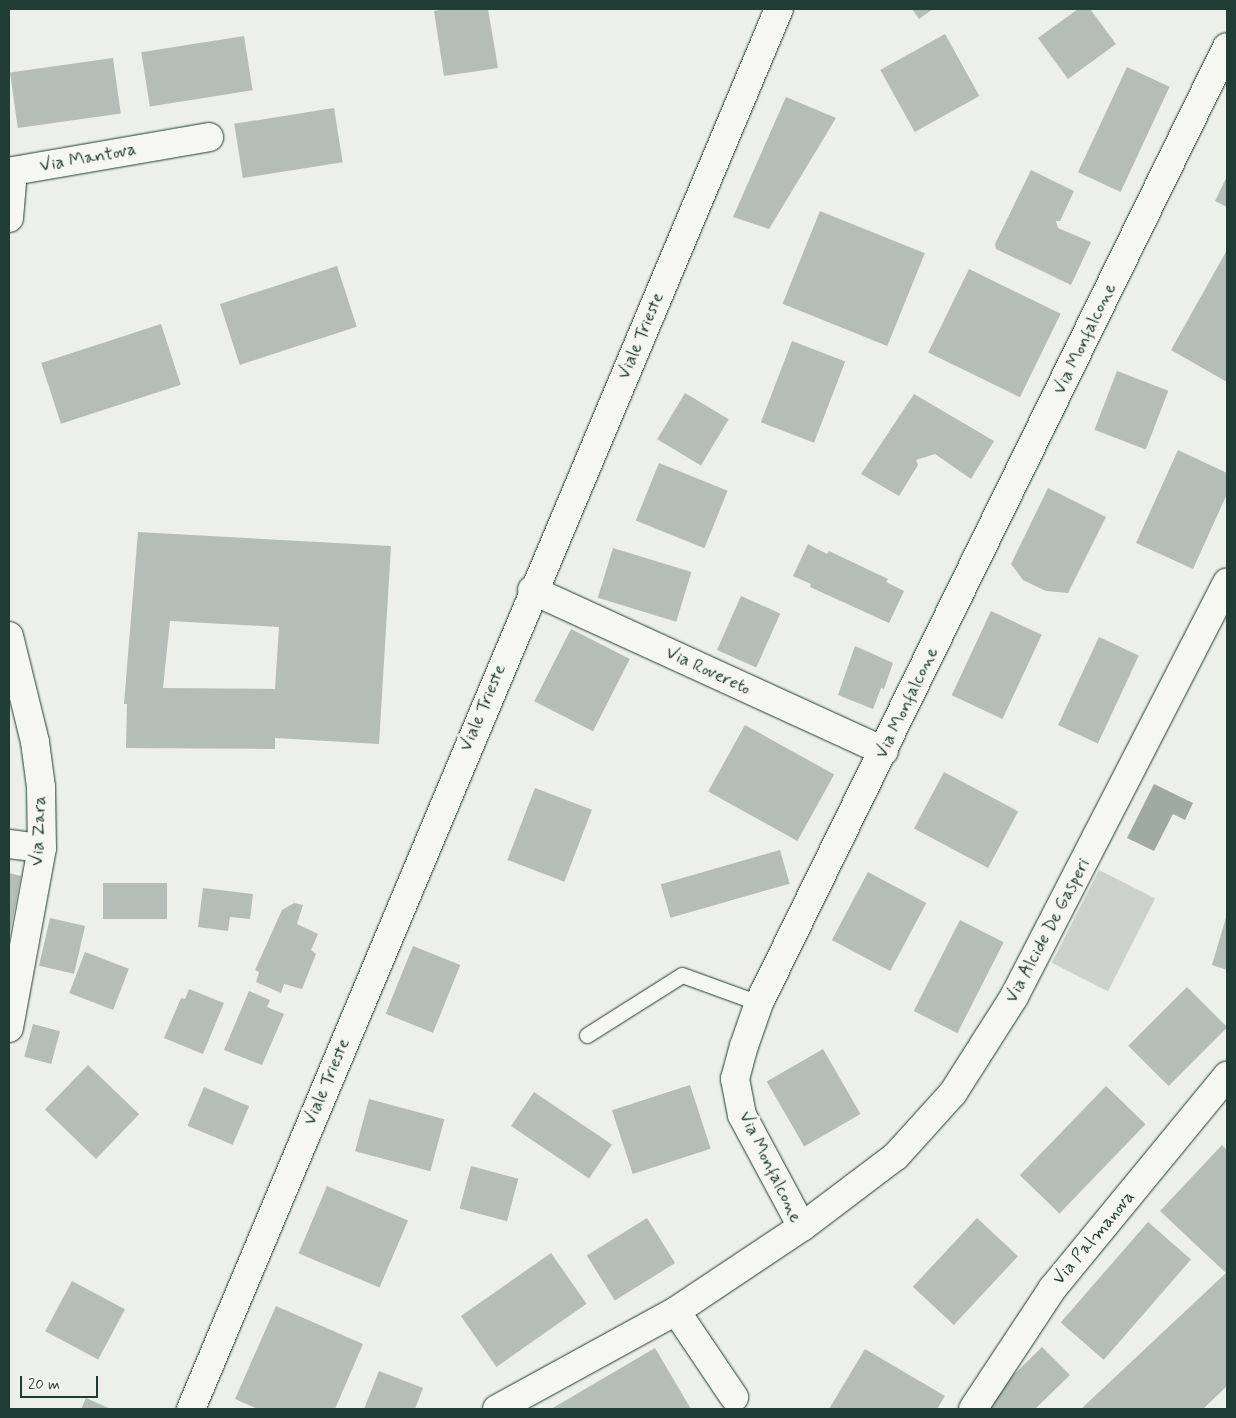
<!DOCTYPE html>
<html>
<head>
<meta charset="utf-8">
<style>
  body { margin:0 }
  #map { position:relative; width:1236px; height:1418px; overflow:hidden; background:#edefea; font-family:Mynerve,sans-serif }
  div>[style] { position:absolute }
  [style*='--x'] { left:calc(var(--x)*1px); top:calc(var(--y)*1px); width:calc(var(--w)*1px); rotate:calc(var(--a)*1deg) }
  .green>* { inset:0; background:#cbd2cc; transform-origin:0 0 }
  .water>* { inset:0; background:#9faaa4 }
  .building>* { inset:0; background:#b4bdb8; transform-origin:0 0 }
  .roads { filter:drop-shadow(0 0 1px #1f3d34) drop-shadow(0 0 1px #1f3d34) }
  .service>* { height:15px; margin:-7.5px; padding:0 7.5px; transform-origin:7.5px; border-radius:7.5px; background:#f6f6f2 }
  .minor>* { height:28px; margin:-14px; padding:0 14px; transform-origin:14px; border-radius:14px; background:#f6f6f2 }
  .secondary>* { height:28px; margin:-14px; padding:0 14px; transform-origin:14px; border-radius:14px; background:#f6f6f2 }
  span { translate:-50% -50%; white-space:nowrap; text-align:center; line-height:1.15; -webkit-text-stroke:5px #f6f6f2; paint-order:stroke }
  .street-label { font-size:18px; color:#1f3d34 }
  .frame { position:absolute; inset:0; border:10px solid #1f3d34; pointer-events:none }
  .scale { position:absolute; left:20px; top:1376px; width:78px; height:22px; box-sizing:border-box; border:2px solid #1f3d34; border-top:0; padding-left:6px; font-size:15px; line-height:18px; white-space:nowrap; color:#1f3d34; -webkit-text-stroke:4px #f6f6f2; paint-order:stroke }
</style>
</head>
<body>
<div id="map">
  <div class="green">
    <div style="left:1099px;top:870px;width:63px;height:104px;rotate:27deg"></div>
  </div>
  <div class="water">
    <div style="clip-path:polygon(1154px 784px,1193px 803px,1185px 820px,1173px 814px,1154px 851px,1127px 838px)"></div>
  </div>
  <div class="building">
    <div style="clip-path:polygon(446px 9px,488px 9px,498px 68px,444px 76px,434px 11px)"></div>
    <div style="clip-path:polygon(912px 9px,933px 9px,919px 19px)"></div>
    <div style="clip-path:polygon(1078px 9px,1090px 9px,1116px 44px,1068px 79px,1038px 38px)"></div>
    <div style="left:945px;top:34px;width:71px;height:74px;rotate:61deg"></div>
    <div style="left:244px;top:36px;width:55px;height:104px;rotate:81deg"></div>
    <div style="left:113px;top:58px;width:56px;height:104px;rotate:82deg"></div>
    <div style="left:1127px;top:67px;width:47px;height:116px;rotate:25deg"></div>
    <div style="clip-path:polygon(786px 97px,836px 118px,769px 229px,733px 217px)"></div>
    <div style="left:334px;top:108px;width:55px;height:101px;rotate:81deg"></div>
    <div style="clip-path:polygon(1031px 170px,1074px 191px,1060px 221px,1056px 221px,1058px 228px,1091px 242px,1071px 285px,996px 249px,995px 244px)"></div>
    <div style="clip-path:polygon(1227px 176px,1227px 207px,1215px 201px)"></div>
    <div style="left:820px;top:211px;width:113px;height:100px;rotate:22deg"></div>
    <div style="clip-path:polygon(1227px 250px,1227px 382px,1171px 350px)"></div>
    <div style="left:337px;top:266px;width:64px;height:123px;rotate:72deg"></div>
    <div style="left:969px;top:269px;width:102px;height:93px;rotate:26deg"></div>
    <div style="left:161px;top:324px;width:64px;height:126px;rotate:72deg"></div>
    <div style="left:792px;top:341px;width:57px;height:87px;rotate:21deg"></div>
    <div style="left:1117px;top:371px;width:55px;height:63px;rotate:21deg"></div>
    <div style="left:685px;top:393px;width:51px;height:54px;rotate:31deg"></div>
    <div style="clip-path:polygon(914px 394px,994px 441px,971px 479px,935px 454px,916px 460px,918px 465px,899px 496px,861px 474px)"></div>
    <div style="clip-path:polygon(1178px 450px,1227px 473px,1227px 494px,1193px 569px,1136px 543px)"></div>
    <div style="left:659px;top:463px;width:74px;height:62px;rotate:22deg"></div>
    <div style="clip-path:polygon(1048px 488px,1106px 517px,1068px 593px,1046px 591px,1023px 580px,1011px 564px)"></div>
    <div style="clip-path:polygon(evenodd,138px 532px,391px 546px,379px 744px,275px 738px,275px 749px,126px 748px,127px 704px,124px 704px,138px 532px,170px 621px,279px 627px,275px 689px,163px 688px,170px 621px)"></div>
    <div style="clip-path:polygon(808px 544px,827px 554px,829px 551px,888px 579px,886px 582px,904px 591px,889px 623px,810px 587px,811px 584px,793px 576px)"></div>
    <div style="left:613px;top:548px;width:82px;height:52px;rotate:17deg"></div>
    <div style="left:741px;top:596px;width:43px;height:59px;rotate:24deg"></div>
    <div style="left:991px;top:611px;width:56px;height:93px;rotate:25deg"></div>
    <div style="left:571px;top:629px;width:66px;height:81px;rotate:27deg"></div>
    <div style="left:1099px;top:637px;width:44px;height:97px;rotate:25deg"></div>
    <div style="clip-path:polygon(855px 646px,893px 663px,884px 689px,881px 688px,873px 709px,838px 695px)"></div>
    <div style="left:745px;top:725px;width:102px;height:76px;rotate:29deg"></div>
    <div style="left:944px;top:772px;width:84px;height:64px;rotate:28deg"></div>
    <div style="left:535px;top:788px;width:61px;height:77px;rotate:21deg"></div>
    <div style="left:780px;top:850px;width:35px;height:124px;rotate:74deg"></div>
    <div style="left:868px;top:872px;width:66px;height:77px;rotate:28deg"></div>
    <div style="clip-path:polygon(9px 873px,21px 876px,10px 932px,9px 932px)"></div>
    <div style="left:167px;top:883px;width:36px;height:64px;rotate:90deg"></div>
    <div style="clip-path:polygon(203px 888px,253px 894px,250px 919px,230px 917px,228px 931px,198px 927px)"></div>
    <div style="clip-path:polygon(294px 903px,303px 905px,297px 924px,318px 934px,311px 950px,316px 954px,302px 989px,284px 984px,281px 993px,256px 982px,259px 972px,255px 970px,282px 910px)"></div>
    <div style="clip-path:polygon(1227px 914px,1227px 970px,1212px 965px)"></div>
    <div style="left:50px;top:918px;width:36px;height:49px;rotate:13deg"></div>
    <div style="left:960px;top:920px;width:49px;height:102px;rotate:27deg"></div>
    <div style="left:413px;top:946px;width:51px;height:73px;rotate:22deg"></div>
    <div style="left:85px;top:952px;width:47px;height:44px;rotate:21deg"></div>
    <div style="left:1187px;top:987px;width:57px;height:83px;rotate:45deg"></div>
    <div style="clip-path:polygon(189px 989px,224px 1003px,203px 1054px,164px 1038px,181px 998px,185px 999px)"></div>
    <div style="clip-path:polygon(249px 991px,270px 1000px,267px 1007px,284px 1014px,262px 1065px,224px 1050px)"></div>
    <div style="left:33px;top:1024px;width:28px;height:34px;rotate:15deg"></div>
    <div style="left:823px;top:1049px;width:75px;height:65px;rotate:60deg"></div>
    <div style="left:88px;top:1065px;width:71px;height:62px;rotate:44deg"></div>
    <div style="left:690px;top:1085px;width:67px;height:82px;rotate:72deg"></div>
    <div style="left:1106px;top:1086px;width:55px;height:124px;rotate:44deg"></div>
    <div style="left:204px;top:1087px;width:49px;height:42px;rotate:23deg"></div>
    <div style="left:534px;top:1092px;width:94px;height:41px;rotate:34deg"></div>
    <div style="left:369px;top:1099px;width:78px;height:54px;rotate:15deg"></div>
    <div style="clip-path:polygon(1222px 1145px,1227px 1150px,1227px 1386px,1203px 1409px,1081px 1409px,1226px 1273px,1160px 1211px)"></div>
    <div style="left:471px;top:1166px;width:49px;height:44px;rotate:15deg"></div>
    <div style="left:327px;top:1186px;width:88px;height:73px;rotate:23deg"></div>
    <div style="left:647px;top:1218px;width:53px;height:71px;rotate:58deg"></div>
    <div style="left:977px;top:1218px;width:56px;height:94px;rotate:43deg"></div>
    <div style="left:1148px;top:1222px;width:57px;height:133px;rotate:41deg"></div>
    <div style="left:551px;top:1253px;width:62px;height:110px;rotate:55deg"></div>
    <div style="left:72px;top:1281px;width:60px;height:57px;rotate:28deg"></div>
    <div style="clip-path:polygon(276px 1306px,363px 1344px,335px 1409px,258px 1409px,235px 1399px)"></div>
    <div style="clip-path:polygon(1042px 1347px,1070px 1375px,1035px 1409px,985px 1409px,982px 1406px)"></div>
    <div style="clip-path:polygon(655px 1348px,691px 1409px,551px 1409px)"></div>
    <div style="clip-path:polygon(865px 1349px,945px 1396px,937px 1409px,829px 1409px)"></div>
    <div style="clip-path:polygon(379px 1371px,423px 1388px,415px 1409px,364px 1409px)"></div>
    <div style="clip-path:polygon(86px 1398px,111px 1409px,81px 1409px)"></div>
  </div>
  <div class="roads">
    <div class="service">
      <div style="--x:587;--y:1035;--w:112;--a:-32.3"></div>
      <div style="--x:682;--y:975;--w:82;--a:20"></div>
    </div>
    <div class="minor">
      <div style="--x:9;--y:218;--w:47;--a:-85.1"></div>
      <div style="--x:13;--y:171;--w:199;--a:-9.8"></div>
      <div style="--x:532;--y:590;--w:387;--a:24.6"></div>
      <div style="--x:9;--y:636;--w:109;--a:76.2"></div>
      <div style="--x:35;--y:742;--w:45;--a:82.4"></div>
      <div style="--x:41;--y:787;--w:61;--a:89.1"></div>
      <div style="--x:42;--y:848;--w:183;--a:100.4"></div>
      <div style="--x:9;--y:844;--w:33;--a:7"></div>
      <div style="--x:802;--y:1227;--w:118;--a:-37.1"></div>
      <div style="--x:896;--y:1156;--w:85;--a:-47.9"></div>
      <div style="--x:953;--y:1093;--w:114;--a:-57.6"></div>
      <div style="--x:1014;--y:997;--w:466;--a:-62.8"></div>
      <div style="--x:676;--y:1311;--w:104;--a:56"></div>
      <div style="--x:497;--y:1409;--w:204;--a:-28.7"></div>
      <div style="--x:676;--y:1311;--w:151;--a:-33.7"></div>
      <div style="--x:802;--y:1227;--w:127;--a:-118.2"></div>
      <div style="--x:742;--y:1115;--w:37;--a:-101"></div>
      <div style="--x:735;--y:1079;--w:34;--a:-75"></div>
      <div style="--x:744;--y:1046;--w:46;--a:-70.8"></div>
      <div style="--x:759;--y:1003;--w:1064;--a:-63.92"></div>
      <div style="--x:973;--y:1409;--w:144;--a:-56.6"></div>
      <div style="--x:1052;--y:1289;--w:276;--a:-50.6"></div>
    </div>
    <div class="secondary">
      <div style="--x:191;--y:1409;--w:1518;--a:-67.22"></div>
    </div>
  </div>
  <div class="street-label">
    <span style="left:88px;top:158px;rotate:-10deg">Via Mantova</span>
    <span style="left:641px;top:336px;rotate:-67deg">Viale Trieste</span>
    <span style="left:1085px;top:339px;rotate:-64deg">Via Monfalcone</span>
    <span style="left:708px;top:671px;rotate:25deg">Via Rovereto</span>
    <span style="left:907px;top:703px;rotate:-64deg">Via Monfalcone</span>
    <span style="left:483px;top:708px;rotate:-67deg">Viale Trieste</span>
    <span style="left:39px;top:831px;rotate:-87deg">Via Zara</span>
    <span style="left:1048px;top:931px;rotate:-62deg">Via Alcide De Gasperi</span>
    <span style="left:327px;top:1082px;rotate:-67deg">Viale Trieste</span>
    <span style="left:770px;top:1167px;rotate:64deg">Via Monfalcone</span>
    <span style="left:1094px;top:1238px;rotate:-50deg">Via Palmanova</span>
  </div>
  <div class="frame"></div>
  <div class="scale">20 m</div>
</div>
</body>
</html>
